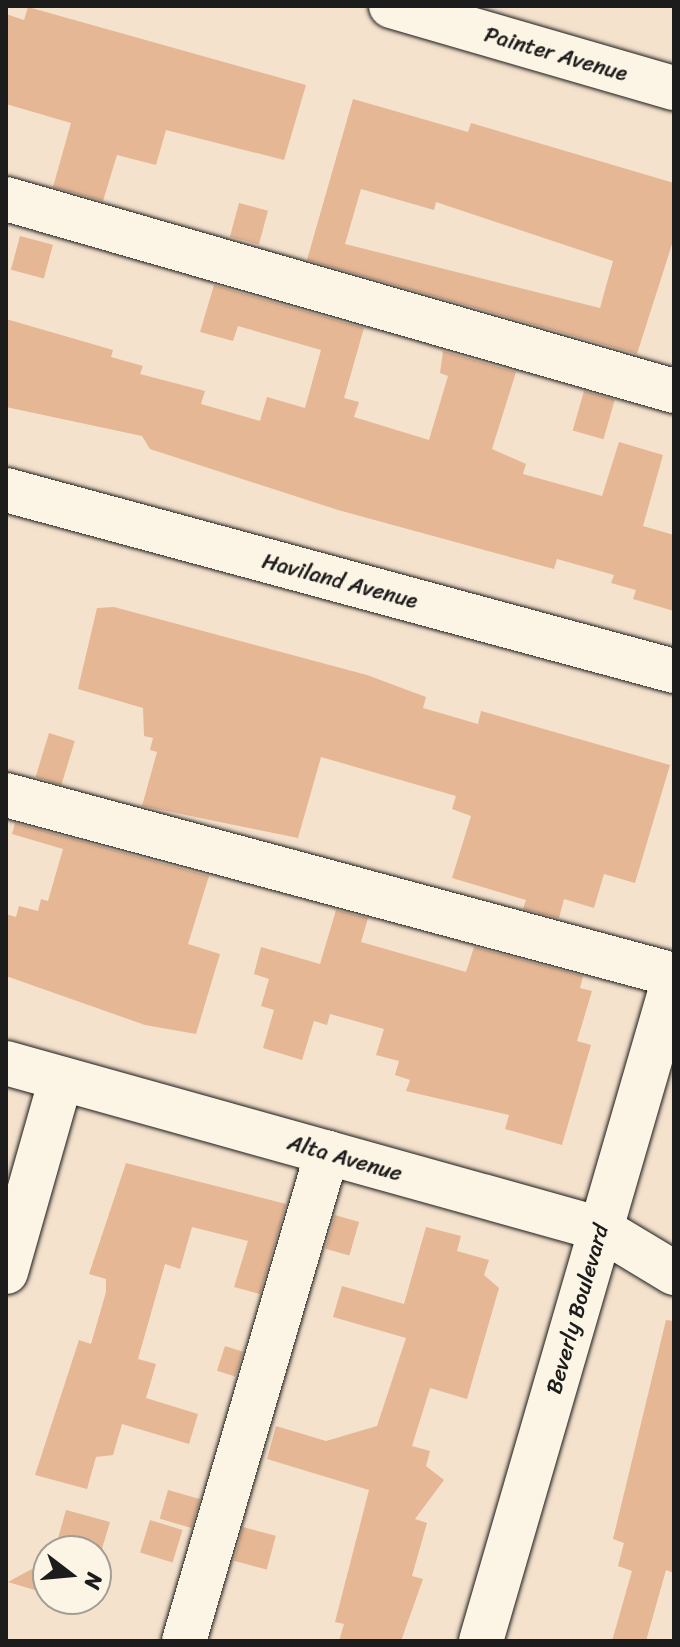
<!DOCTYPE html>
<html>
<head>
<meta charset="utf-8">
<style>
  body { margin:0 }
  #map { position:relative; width:680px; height:1647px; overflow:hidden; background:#f5e2cd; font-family:Sriracha,sans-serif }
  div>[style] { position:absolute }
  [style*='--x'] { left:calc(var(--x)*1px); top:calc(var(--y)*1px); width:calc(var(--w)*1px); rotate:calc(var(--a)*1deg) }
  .building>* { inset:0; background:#e5b795; transform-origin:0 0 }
  .roads { filter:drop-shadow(0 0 2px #1c1c1c) drop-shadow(0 0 2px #1c1c1c) }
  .minor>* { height:44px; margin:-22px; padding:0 22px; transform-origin:22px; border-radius:22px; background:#fcf5e5 }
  span { translate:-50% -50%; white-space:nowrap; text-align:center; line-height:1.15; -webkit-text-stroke:6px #fcf5e5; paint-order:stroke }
  .street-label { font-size:22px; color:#1c1c1c }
  .frame { position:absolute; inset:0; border:8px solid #1c1c1c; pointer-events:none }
  .north { position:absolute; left:32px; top:1535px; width:80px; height:80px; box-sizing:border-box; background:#fcf5e5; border:2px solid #a29e95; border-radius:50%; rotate:106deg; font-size:22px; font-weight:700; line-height:32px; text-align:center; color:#1c1c1c }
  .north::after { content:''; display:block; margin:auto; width:28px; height:36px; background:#1c1c1c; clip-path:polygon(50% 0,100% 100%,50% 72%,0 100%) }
</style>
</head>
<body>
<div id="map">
  <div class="building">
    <div style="clip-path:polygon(28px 7px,306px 85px,284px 160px,166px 130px,156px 165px,117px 155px,103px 201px,53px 187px,71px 123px,6px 104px,6px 14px,24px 20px)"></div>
    <div style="clip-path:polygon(evenodd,353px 99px,468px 132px,471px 123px,674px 183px,674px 238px,637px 354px,307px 260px,353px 99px,361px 189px,434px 210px,436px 202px,613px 261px,600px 308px,345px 244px,361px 189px)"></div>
    <div style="left:239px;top:203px;width:30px;height:35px;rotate:15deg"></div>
    <div style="left:20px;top:236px;width:34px;height:35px;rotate:15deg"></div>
    <div style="clip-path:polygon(214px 285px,364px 328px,344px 398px,359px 402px,354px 417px,429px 440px,448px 376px,440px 373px,443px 351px,516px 372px,492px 449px,526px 464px,523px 474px,602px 496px,619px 442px,663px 455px,643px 526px,674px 535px,674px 611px,633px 599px,636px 590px,611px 583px,614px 575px,557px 559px,554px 569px,338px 510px,150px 449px,142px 436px,6px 407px,6px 319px,113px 350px,111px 357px,143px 366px,140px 374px,205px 391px,201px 404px,260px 421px,267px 397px,305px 408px,321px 350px,238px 326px,233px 341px,200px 332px)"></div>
    <div style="left:584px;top:391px;width:32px;height:41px;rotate:16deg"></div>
    <div style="clip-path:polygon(114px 607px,367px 675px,426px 697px,423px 708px,478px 724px,481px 711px,670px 765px,635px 883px,604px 874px,594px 908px,564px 899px,559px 918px,523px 909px,526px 900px,452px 878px,471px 816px,452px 809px,456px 796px,321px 757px,298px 838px,142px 806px,157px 752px,150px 750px,153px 738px,144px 736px,143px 708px,78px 689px,97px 608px)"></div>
    <div style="left:49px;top:733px;width:27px;height:46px;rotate:17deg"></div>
    <div style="clip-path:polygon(15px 823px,209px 876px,188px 944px,220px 954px,196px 1034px,145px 1025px,6px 976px,6px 914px,16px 917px,19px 906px,38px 911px,41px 899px,48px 901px,63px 849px,12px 834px)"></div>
    <div style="clip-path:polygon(336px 910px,368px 918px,361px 942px,466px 972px,474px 947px,583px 976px,580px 988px,592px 991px,577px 1041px,591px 1045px,562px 1145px,505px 1129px,509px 1115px,406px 1091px,410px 1080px,395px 1075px,399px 1061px,376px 1055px,384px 1029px,330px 1014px,327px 1025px,314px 1021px,302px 1060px,263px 1048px,274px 1010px,261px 1006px,269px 979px,254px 974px,261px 947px,320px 964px)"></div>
    <div style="clip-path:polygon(126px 1163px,286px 1204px,260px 1294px,234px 1287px,248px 1241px,192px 1227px,180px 1269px,165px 1264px,138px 1359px,156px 1364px,146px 1398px,198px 1414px,189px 1444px,122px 1424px,113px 1455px,96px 1457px,87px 1489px,35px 1475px,79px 1340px,91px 1344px,106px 1292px,106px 1279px,89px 1274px)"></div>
    <div style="left:335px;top:1215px;width:25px;height:35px;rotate:16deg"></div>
    <div style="clip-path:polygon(426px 1227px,461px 1236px,457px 1251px,489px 1260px,484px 1275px,499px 1288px,467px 1399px,430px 1388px,412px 1446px,430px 1451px,426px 1466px,444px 1480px,415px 1519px,427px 1523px,412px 1576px,423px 1579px,401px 1641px,339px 1641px,344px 1624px,335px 1622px,369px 1490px,267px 1459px,276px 1426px,326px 1441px,377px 1426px,406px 1338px,333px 1317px,342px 1286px,404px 1304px)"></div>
    <div style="clip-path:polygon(666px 1320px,674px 1321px,674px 1573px,666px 1570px,646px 1641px,612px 1641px,632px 1571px,618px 1566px,624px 1543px,613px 1539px)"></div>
    <div style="left:225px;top:1346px;width:19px;height:26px;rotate:18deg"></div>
    <div style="left:168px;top:1490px;width:33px;height:30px;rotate:16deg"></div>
    <div style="clip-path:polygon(66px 1510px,110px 1522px,96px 1569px,96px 1551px,48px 1551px,48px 1594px,8px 1582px,41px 1564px,46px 1546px,55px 1549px)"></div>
    <div style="left:150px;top:1520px;width:34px;height:34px;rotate:17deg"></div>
    <div style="left:243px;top:1527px;width:34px;height:35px;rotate:15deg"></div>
  </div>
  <div class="roads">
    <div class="minor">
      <div style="--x:391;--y:6;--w:295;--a:16.2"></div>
      <div style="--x:6;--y:199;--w:695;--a:16.04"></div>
      <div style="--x:6;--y:490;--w:692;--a:15.16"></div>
      <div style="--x:6;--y:795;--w:692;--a:15.08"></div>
      <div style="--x:6;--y:1063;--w:618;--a:15.59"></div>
      <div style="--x:601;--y:1229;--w:85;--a:31.1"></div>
      <div style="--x:6;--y:1272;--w:201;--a:-74.1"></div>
      <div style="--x:184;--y:1641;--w:509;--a:-73.67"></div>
      <div style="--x:481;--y:1641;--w:691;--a:-73.77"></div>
    </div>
  </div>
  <div class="street-label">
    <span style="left:556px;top:54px;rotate:16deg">Painter Avenue</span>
    <span style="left:340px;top:581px;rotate:15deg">Haviland Avenue</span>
    <span style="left:345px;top:1158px;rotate:16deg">Alta Avenue</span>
    <span style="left:577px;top:1309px;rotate:-74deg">Beverly Boulevard</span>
  </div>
  <div class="frame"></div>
  <div class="north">N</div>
</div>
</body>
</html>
